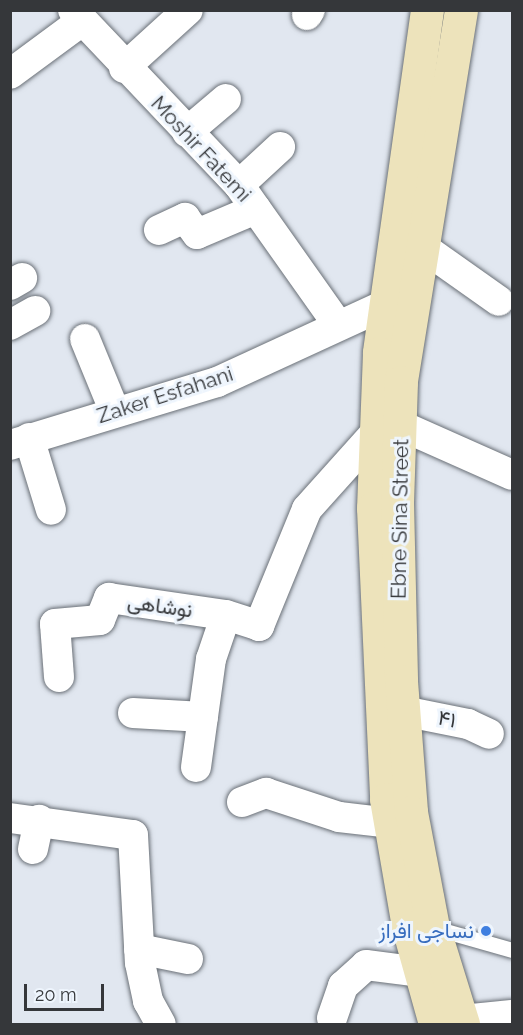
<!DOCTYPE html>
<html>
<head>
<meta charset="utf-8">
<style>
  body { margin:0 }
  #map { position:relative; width:523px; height:1035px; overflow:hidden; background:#e1e7f0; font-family:Raleway,Vazirmatn,sans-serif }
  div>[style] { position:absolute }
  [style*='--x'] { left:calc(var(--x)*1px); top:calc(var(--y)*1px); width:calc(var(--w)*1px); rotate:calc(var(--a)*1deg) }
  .roads { filter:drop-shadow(0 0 2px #6a7077) drop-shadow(0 0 2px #6a7077) }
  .lane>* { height:15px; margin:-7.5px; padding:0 7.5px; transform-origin:7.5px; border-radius:7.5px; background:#fff }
  .street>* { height:30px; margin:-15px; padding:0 15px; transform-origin:15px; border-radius:15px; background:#fff }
  .secondary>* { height:33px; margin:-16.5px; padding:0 16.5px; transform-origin:16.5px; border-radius:16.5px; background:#ede3bb }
  .dots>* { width:16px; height:16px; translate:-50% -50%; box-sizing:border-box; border:3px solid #eef5fd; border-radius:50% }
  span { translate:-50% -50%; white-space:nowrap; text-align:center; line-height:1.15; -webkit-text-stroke:6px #eef5fd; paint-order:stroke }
  .street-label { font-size:21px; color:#35373a }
  .shop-label { font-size:21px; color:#366cbe }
  .right { translate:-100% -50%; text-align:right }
  .frame { position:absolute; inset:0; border:12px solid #35373a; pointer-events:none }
  .scale { position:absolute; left:24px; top:984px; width:80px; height:27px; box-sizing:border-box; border:3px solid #35373a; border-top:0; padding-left:8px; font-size:18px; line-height:21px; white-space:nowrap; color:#35373a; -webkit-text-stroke:4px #eef5fd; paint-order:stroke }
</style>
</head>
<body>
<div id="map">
  <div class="roads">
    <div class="lane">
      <div style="--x:435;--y:928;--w:80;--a:15.9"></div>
    </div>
    <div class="street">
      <div style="--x:73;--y:10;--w:241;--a:46.5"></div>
      <div style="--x:239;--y:185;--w:171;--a:54.7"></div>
      <div style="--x:307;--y:15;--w:6;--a:-59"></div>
      <div style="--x:124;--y:68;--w:86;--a:-42.2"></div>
      <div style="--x:10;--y:74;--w:89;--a:-36.4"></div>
      <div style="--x:187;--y:132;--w:51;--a:-40.2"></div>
      <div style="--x:239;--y:185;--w:56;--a:-42.8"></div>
      <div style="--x:159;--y:230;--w:29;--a:-25"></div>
      <div style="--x:185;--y:218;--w:20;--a:53"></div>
      <div style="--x:197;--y:234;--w:64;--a:-23"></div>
      <div style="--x:421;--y:246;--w:95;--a:35.2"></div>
      <div style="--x:10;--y:285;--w:14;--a:-30"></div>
      <div style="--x:10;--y:325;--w:29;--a:-29"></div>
      <div style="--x:85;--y:339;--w:79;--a:67.7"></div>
      <div style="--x:29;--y:438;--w:75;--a:73"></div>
      <div style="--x:10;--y:445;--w:216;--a:-16.9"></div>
      <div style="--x:217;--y:382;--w:208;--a:-24.7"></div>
      <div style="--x:59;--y:677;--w:53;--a:-94.3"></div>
      <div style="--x:55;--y:624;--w:45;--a:-5.1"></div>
      <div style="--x:100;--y:620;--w:24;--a:-68"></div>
      <div style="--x:109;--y:598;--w:118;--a:8.3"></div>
      <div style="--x:226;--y:615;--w:35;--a:18"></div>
      <div style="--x:259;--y:626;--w:126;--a:-67.7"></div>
      <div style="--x:307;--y:509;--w:103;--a:-48.1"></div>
      <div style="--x:376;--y:432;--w:27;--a:-13"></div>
      <div style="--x:402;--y:426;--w:120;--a:24"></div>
      <div style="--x:403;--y:711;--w:66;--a:11.3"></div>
      <div style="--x:468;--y:724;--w:23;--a:25"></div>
      <div style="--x:133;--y:713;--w:70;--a:3.3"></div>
      <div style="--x:196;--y:767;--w:109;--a:-82.1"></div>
      <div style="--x:211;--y:659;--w:46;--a:-71.2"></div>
      <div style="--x:242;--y:802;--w:26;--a:-21"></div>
      <div style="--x:266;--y:793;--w:77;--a:18.2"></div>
      <div style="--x:339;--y:817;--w:51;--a:6.7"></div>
      <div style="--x:10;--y:818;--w:124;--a:7.9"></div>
      <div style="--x:133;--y:835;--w:128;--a:86.9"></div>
      <div style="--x:140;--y:963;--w:39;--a:78"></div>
      <div style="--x:148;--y:1001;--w:26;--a:61"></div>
      <div style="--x:33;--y:849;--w:30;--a:-78"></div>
      <div style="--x:139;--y:949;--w:50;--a:11.5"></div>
      <div style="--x:332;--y:1018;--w:34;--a:-71"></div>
      <div style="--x:343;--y:986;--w:31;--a:-42"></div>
      <div style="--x:366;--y:965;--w:54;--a:7.4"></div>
      <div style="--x:462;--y:1020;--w:50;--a:-5.7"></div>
    </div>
    <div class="secondary">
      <div style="--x:427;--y:10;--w:346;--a:98"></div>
      <div style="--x:379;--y:353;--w:155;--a:92.2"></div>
      <div style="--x:373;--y:508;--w:291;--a:87.4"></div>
      <div style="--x:386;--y:799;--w:130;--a:80.2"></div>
      <div style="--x:408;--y:927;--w:101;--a:74.4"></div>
      <div style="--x:461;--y:10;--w:377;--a:99.2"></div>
      <div style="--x:401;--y:382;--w:120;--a:91.9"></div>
      <div style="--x:397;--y:502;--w:179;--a:88.7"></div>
      <div style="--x:401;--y:681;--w:131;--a:85.6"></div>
      <div style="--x:411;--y:812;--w:117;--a:79.2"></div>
      <div style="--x:433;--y:927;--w:102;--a:72.8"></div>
    </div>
  </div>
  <div class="dots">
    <div style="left:486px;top:931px;background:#3f7fe0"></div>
  </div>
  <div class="street-label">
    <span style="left:201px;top:149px;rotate:47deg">Moshir Fatemi</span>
    <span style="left:165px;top:395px;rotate:-18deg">Zaker Esfahani</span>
    <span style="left:400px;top:519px;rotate:-89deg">Ebne Sina Street</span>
    <span style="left:160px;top:606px;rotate:8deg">نوشاهی</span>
    <span style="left:447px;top:719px;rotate:12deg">۴۱</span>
  </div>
  <div class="shop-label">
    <span class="right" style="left:474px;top:931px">نساجی افراز</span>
  </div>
  <div class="frame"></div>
  <div class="scale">20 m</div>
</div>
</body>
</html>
